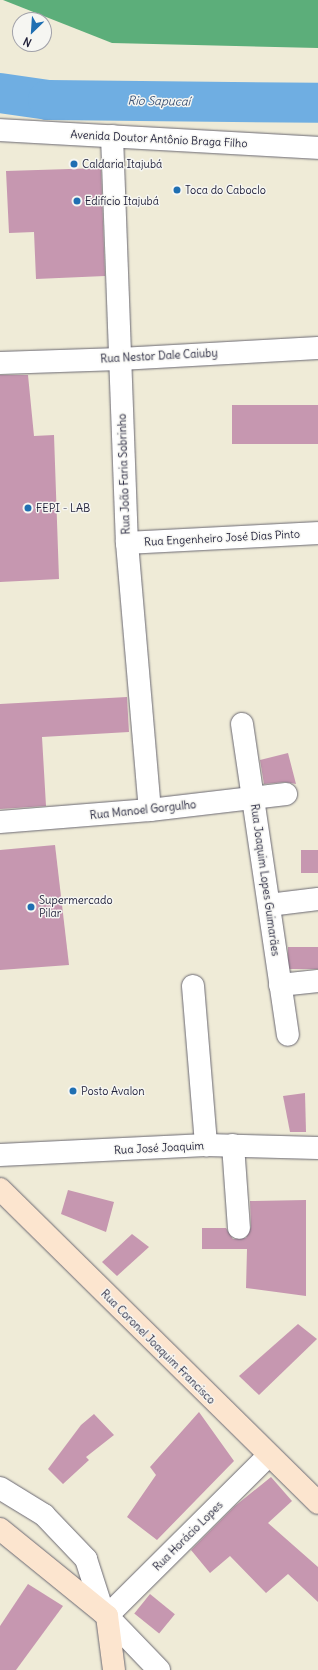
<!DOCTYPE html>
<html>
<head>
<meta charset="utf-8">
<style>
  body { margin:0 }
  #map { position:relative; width:318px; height:1670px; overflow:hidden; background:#efebd7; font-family:Delius,sans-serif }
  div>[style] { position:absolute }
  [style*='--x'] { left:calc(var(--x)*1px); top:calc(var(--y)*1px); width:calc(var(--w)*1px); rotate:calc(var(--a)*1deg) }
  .forest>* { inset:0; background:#5cae7a }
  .river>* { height:40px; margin:-20px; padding:0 20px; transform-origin:20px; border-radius:20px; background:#6faee2 }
  .building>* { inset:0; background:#c697b0; transform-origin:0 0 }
  .roads { filter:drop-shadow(0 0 1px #6a6872) drop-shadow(0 0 1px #6a6872) }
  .minor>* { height:22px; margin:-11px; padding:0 11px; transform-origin:11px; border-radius:11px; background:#fff }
  .secondary>* { height:22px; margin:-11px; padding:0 11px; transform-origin:11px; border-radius:11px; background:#fce5cf }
  .dots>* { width:11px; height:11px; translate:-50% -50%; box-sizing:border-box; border:2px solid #f6f6f2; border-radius:50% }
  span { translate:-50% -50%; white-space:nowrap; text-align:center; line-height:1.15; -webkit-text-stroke:3px #f6f6f2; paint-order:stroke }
  .street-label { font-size:11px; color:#22223b }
  .poi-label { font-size:11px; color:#22223b }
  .left { translate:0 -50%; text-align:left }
  .water-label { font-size:12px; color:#3d5375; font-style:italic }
  .north { position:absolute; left:12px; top:12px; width:40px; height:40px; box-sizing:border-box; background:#f6f6f2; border:1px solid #a1a1a9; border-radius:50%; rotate:205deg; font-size:11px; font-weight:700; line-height:16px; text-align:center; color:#22223b }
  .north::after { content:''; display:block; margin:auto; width:14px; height:18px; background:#1f6fb2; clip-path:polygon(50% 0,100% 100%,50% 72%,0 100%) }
</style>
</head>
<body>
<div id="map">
  <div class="forest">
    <div style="clip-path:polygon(3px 0,318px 0,318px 48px,112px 43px)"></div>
  </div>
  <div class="river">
    <div style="--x:0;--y:93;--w:49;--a:8.3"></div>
    <div style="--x:48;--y:100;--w:270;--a:0.6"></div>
  </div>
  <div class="building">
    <div style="clip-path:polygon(101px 168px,105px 276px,36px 279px,34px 232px,9px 233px,6px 171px)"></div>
    <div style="clip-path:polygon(0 375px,28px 375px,34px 436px,54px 435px,59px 579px,0 582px)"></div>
    <div style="left:318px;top:405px;width:39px;height:86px;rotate:90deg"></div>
    <div style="clip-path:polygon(127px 697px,129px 732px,42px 737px,46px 806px,0 809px,0 704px)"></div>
    <div style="clip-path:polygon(288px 753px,296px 784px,285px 782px,264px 784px,260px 760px)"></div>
    <div style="clip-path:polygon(55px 845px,69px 965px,0 970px,0 850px)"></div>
    <div style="left:301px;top:850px;width:17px;height:23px"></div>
    <div style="left:318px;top:947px;width:22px;height:30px;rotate:90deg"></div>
    <div style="clip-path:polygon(305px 1093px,306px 1132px,290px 1132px,283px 1096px)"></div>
    <div style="clip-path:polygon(68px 1190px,114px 1202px,106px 1232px,61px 1214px)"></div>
    <div style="clip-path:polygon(306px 1200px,306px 1296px,246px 1288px,247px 1249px,202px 1249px,202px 1228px,226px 1228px,233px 1239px,246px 1238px,251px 1227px,250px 1201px)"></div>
    <div style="clip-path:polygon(132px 1234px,149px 1247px,117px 1276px,102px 1262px)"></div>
    <div style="clip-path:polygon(298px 1324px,317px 1339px,259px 1395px,239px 1376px)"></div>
    <div style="clip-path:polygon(199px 1412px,234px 1461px,157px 1540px,127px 1517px,156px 1475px,150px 1467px)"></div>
    <div style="clip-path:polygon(94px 1414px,114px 1435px,86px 1457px,89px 1460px,63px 1484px,48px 1469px,81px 1425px)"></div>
    <div style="clip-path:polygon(271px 1477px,292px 1501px,268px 1523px,318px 1567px,318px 1602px,288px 1574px,266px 1593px,230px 1556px,210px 1573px,191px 1550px,235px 1506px)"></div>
    <div style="clip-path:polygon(28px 1584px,63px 1606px,16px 1670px,0 1670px,0 1626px)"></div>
    <div style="left:150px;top:1594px;width:32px;height:25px;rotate:39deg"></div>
  </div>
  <div class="roads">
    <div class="minor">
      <div style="--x:0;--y:130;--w:319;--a:3.2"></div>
      <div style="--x:112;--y:136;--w:407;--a:87.9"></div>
      <div style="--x:127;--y:543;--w:268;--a:85.1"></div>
      <div style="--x:0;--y:363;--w:120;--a:-1.9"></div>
      <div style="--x:120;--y:359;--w:198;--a:-3.2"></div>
      <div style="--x:127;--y:543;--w:191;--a:-3"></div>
      <div style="--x:242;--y:724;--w:314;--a:81.6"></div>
      <div style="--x:0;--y:822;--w:150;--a:-4.6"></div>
      <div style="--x:150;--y:810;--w:137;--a:-6.7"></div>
      <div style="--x:269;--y:905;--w:49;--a:-7"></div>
      <div style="--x:280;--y:985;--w:38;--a:-6"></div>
      <div style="--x:193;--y:986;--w:160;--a:85.3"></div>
      <div style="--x:233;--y:1145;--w:83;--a:85.9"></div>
      <div style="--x:0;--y:1155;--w:206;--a:-2.8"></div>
      <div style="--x:206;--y:1145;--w:112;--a:1.5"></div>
      <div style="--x:0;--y:1488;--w:52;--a:31.5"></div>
      <div style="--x:44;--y:1515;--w:61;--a:46.3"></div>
      <div style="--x:86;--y:1559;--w:56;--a:72.2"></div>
      <div style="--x:159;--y:1670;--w:75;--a:-133.9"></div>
      <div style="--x:107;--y:1616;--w:227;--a:-44.8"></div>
    </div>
    <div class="secondary">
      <div style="--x:0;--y:1189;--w:447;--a:44.6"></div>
      <div style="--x:0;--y:1529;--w:138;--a:39.1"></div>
      <div style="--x:107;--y:1616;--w:54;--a:82.6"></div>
    </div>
  </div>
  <div class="dots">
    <div style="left:74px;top:164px;background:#1f6fb2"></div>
    <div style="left:177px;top:190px;background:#1f6fb2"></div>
    <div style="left:77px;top:201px;background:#1f6fb2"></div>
    <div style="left:28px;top:508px;background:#1f6fb2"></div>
    <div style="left:31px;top:907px;background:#1f6fb2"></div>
    <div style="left:73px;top:1091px;background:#1f6fb2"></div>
  </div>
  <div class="street-label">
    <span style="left:159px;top:139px;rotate:3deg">Avenida Doutor Antônio Braga Filho</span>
    <span style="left:159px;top:356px;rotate:-3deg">Rua Nestor Dale Caiuby</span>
    <span style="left:124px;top:474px;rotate:-92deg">Rua João Faria Sobrinho</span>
    <span style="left:222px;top:538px;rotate:-3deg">Rua Engenheiro José Dias Pinto</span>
    <span style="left:143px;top:810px;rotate:-6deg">Rua Manoel Gorgulho</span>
    <span style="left:265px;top:880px;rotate:82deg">Rua Joaquim Lopes Guimarães</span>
    <span style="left:159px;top:1148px;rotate:-3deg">Rua José Joaquim</span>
    <span style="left:158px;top:1347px;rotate:45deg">Rua Coronel Joaquim Francisco</span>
    <span style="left:188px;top:1536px;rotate:-45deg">Rua Horácio Lopes</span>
  </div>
  <div class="poi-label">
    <span class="left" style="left:82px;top:164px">Caldaria Itajubá</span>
    <span class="left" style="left:185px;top:190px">Toca do Caboclo</span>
    <span class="left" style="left:85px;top:201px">Edifício Itajubá</span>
    <span class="left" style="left:36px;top:508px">FEPI - LAB</span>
    <span class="left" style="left:39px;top:907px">Supermercado<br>Pilar</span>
    <span class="left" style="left:81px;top:1091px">Posto Avalon</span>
  </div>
  <div class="water-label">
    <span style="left:159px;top:101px;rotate:1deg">Rio Sapucaí</span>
  </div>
  <div class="north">N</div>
</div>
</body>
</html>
